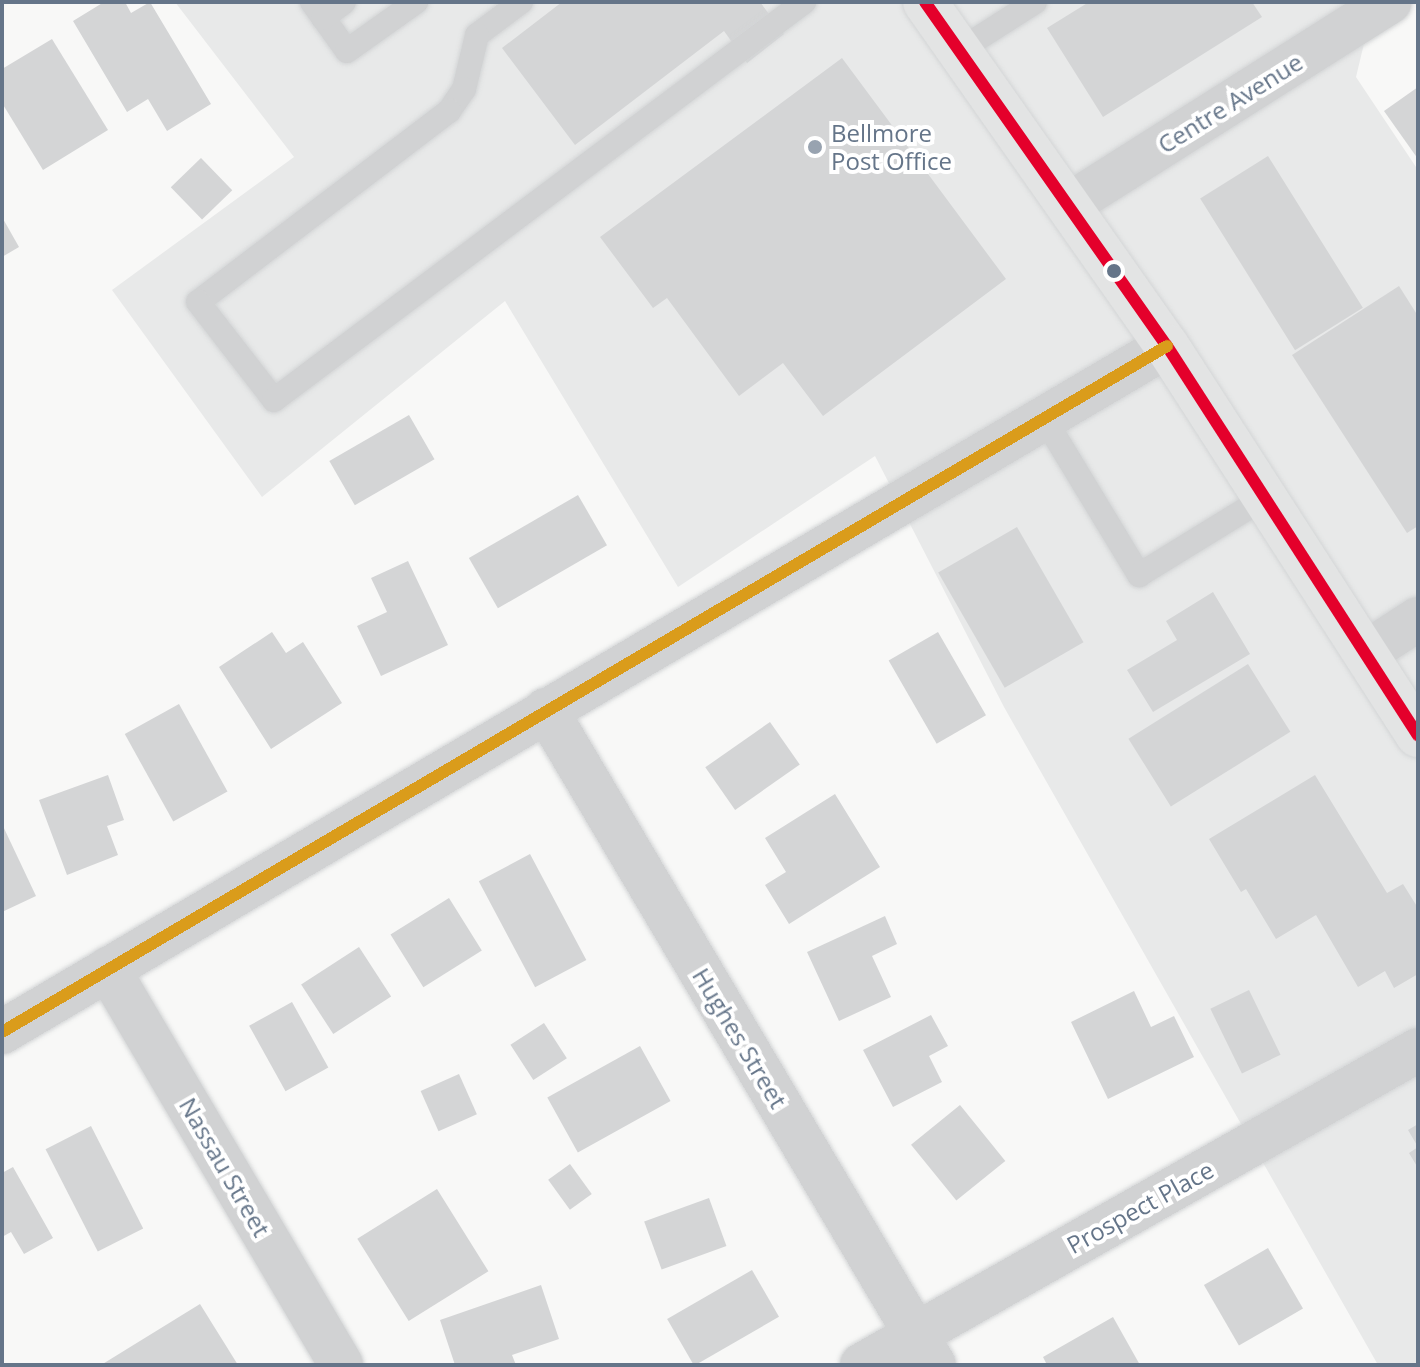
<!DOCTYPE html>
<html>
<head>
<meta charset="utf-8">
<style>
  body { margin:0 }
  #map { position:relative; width:1420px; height:1367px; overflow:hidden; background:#f8f8f7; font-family:"Open Sans",sans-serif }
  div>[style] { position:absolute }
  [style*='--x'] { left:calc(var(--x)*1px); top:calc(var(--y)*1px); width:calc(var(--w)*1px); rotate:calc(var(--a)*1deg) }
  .built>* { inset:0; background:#e8e9e9 }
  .building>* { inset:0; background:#d4d5d6; transform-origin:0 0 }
  .roads { filter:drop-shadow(0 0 2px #d3d5d6) drop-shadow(0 0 2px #d3d5d6) }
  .lane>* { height:24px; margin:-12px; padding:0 12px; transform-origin:12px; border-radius:12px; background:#d1d2d3 }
  .street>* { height:44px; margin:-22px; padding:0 22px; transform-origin:22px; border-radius:22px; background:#d1d2d3 }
  .primary>* { height:44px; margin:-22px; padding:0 22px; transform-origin:22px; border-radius:22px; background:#e3e4e4 }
  .bus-1>* { height:12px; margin:-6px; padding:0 6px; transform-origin:6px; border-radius:6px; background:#e4002b }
  .bus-2>* { height:12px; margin:-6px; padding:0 6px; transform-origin:6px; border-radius:6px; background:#da9c1b }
  .dots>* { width:22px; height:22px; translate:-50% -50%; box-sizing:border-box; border:4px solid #fff; border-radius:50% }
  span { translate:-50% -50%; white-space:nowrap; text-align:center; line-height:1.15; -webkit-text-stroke:8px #fff; paint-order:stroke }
  .street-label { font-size:24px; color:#657589 }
  .poi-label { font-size:24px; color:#657589 }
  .left { translate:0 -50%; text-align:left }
  .frame { position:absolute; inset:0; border:4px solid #657589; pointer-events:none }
</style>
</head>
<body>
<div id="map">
  <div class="built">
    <div style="clip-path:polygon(175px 2px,1374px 2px,1356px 77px,1418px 170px,1418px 1365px,1378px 1365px,1004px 707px,875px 456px,678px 587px,505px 301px,262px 497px,112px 290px,294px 157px)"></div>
  </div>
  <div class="building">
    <div style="clip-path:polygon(104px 2px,125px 2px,131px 13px,150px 2px,211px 104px,167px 131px,148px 99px,127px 112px,73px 21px)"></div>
    <div style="clip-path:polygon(562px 2px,760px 2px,784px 34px,747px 63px,724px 31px,575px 145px,502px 48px)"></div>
    <div style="clip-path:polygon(1089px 2px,1252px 2px,1262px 17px,1103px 117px,1047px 28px)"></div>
    <div style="clip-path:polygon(52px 39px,108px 130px,43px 170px,2px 103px,2px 69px)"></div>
    <div style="clip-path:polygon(842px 58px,1006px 279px,823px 416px,783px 363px,739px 396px,667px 298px,653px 308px,600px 237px)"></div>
    <div style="clip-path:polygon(1418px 87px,1418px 159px,1384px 111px)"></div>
    <div style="left:1268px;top:156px;width:179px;height:80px;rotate:58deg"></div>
    <div style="left:201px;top:158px;width:45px;height:42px;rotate:46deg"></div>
    <div style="clip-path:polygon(2px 217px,19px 247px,2px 257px)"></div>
    <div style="clip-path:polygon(1399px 286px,1418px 316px,1418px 526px,1407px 533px,1292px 355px)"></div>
    <div style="left:409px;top:415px;width:51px;height:92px;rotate:60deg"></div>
    <div style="left:578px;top:495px;width:58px;height:126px;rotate:60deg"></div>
    <div style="left:1017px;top:527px;width:133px;height:91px;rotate:60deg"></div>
    <div style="clip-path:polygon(408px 561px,448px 645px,381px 676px,357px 626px,387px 612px,371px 578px)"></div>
    <div style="clip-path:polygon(1213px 592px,1250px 654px,1153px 712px,1127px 670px,1177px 640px,1166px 621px)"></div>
    <div style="clip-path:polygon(272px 632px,286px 653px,303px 642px,342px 703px,271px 749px,219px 667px)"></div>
    <div style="left:938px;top:632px;width:96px;height:57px;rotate:60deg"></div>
    <div style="left:1248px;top:664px;width:80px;height:141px;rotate:58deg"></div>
    <div style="left:179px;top:704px;width:100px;height:62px;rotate:61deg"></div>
    <div style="left:770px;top:722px;width:52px;height:79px;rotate:55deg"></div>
    <div style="clip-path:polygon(108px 775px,124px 820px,107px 826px,118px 855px,67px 875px,39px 800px)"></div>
    <div style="clip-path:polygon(1315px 775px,1387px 893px,1403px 884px,1418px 908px,1418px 974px,1394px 988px,1385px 971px,1358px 987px,1316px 915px,1276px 939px,1246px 889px,1241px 892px,1209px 839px)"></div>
    <div style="clip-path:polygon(835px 794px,880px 867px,789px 924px,765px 885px,786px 872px,765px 838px)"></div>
    <div style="clip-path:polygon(2px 824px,36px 896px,2px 912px)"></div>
    <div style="left:530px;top:854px;width:120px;height:58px;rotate:62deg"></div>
    <div style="left:449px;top:898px;width:62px;height:69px;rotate:58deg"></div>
    <div style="clip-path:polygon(885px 916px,897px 944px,872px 956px,891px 997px,839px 1021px,807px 952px)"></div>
    <div style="left:359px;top:947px;width:59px;height:69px;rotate:57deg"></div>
    <div style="left:1249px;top:990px;width:72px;height:43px;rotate:64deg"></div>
    <div style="clip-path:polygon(1134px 991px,1151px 1027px,1174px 1016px,1194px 1057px,1108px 1099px,1071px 1022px)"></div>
    <div style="left:292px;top:1002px;width:75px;height:49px;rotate:61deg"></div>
    <div style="clip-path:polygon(931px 1015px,948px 1046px,929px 1056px,942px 1082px,893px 1107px,863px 1050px)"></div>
    <div style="left:544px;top:1023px;width:42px;height:40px;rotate:57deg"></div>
    <div style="left:640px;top:1046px;width:63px;height:106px;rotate:61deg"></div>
    <div style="left:459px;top:1074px;width:44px;height:42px;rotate:66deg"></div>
    <div style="left:960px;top:1105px;width:72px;height:63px;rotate:51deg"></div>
    <div style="clip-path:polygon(1418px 1124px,1418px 1168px,1409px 1153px,1418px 1147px,1408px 1130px)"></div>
    <div style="left:91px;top:1126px;width:115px;height:51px;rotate:63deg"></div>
    <div style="left:570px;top:1164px;width:37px;height:27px;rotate:54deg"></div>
    <div style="clip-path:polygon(13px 1167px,53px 1238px,24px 1254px,11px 1232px,2px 1237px,2px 1173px)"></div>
    <div style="left:437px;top:1189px;width:97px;height:94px;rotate:58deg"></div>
    <div style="left:709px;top:1198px;width:51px;height:69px;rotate:70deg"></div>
    <div style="left:1268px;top:1248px;width:70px;height:74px;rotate:60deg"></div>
    <div style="left:752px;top:1270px;width:54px;height:98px;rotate:60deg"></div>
    <div style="clip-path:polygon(541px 1285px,559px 1339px,512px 1355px,516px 1365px,455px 1365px,440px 1320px)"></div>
    <div style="clip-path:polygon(200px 1304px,238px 1365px,101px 1365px)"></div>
    <div style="clip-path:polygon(1113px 1317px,1140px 1365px,1047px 1365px,1043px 1357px)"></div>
  </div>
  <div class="roads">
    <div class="lane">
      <div style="--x:312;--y:2;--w:60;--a:54.5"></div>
      <div style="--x:347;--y:51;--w:85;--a:-35.4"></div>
      <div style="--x:521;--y:2;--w:55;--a:143.1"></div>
      <div style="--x:477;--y:35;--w:56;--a:103.5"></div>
      <div style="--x:464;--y:89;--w:27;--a:124"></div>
      <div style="--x:449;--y:111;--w:315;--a:142.7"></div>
      <div style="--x:198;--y:302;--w:124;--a:52.2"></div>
      <div style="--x:274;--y:400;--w:663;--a:-36.9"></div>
      <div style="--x:323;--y:18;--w:26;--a:-37"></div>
      <div style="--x:960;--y:50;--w:89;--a:-32.6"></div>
      <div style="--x:1044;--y:418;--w:184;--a:58.8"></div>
      <div style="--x:1139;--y:575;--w:149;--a:-31.6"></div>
    </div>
    <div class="street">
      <div style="--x:1070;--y:204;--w:378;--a:-32.3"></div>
      <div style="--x:1367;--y:652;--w:61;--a:-32.9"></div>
      <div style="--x:546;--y:710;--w:761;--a:59.36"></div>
      <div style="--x:108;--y:969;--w:459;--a:59.5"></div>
      <div style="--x:2;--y:1032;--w:1352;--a:-30.49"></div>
      <div style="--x:862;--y:1365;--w:639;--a:-29.53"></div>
    </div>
    <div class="primary">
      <div style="--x:925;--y:2;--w:421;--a:54.9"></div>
      <div style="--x:1167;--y:346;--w:463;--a:57.2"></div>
    </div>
  </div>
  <div class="bus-1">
    <div style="--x:925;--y:2;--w:421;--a:54.9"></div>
    <div style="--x:1167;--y:346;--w:463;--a:57.2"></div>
  </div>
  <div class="bus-2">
    <div style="--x:2;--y:1032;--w:1352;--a:-30.49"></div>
  </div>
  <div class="dots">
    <div style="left:815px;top:147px;background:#98a3b0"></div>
    <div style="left:1114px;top:271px;background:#657589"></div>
  </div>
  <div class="street-label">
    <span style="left:1230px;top:103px;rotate:-32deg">Centre Avenue</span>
    <span style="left:740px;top:1038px;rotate:59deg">Hughes Street</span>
    <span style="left:225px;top:1167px;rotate:60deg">Nassau Street</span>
    <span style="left:1140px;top:1207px;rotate:-29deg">Prospect Place</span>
  </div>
  <div class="poi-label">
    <span class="left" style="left:831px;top:147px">Bellmore<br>Post Office</span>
  </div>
  <div class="frame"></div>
</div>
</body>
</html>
